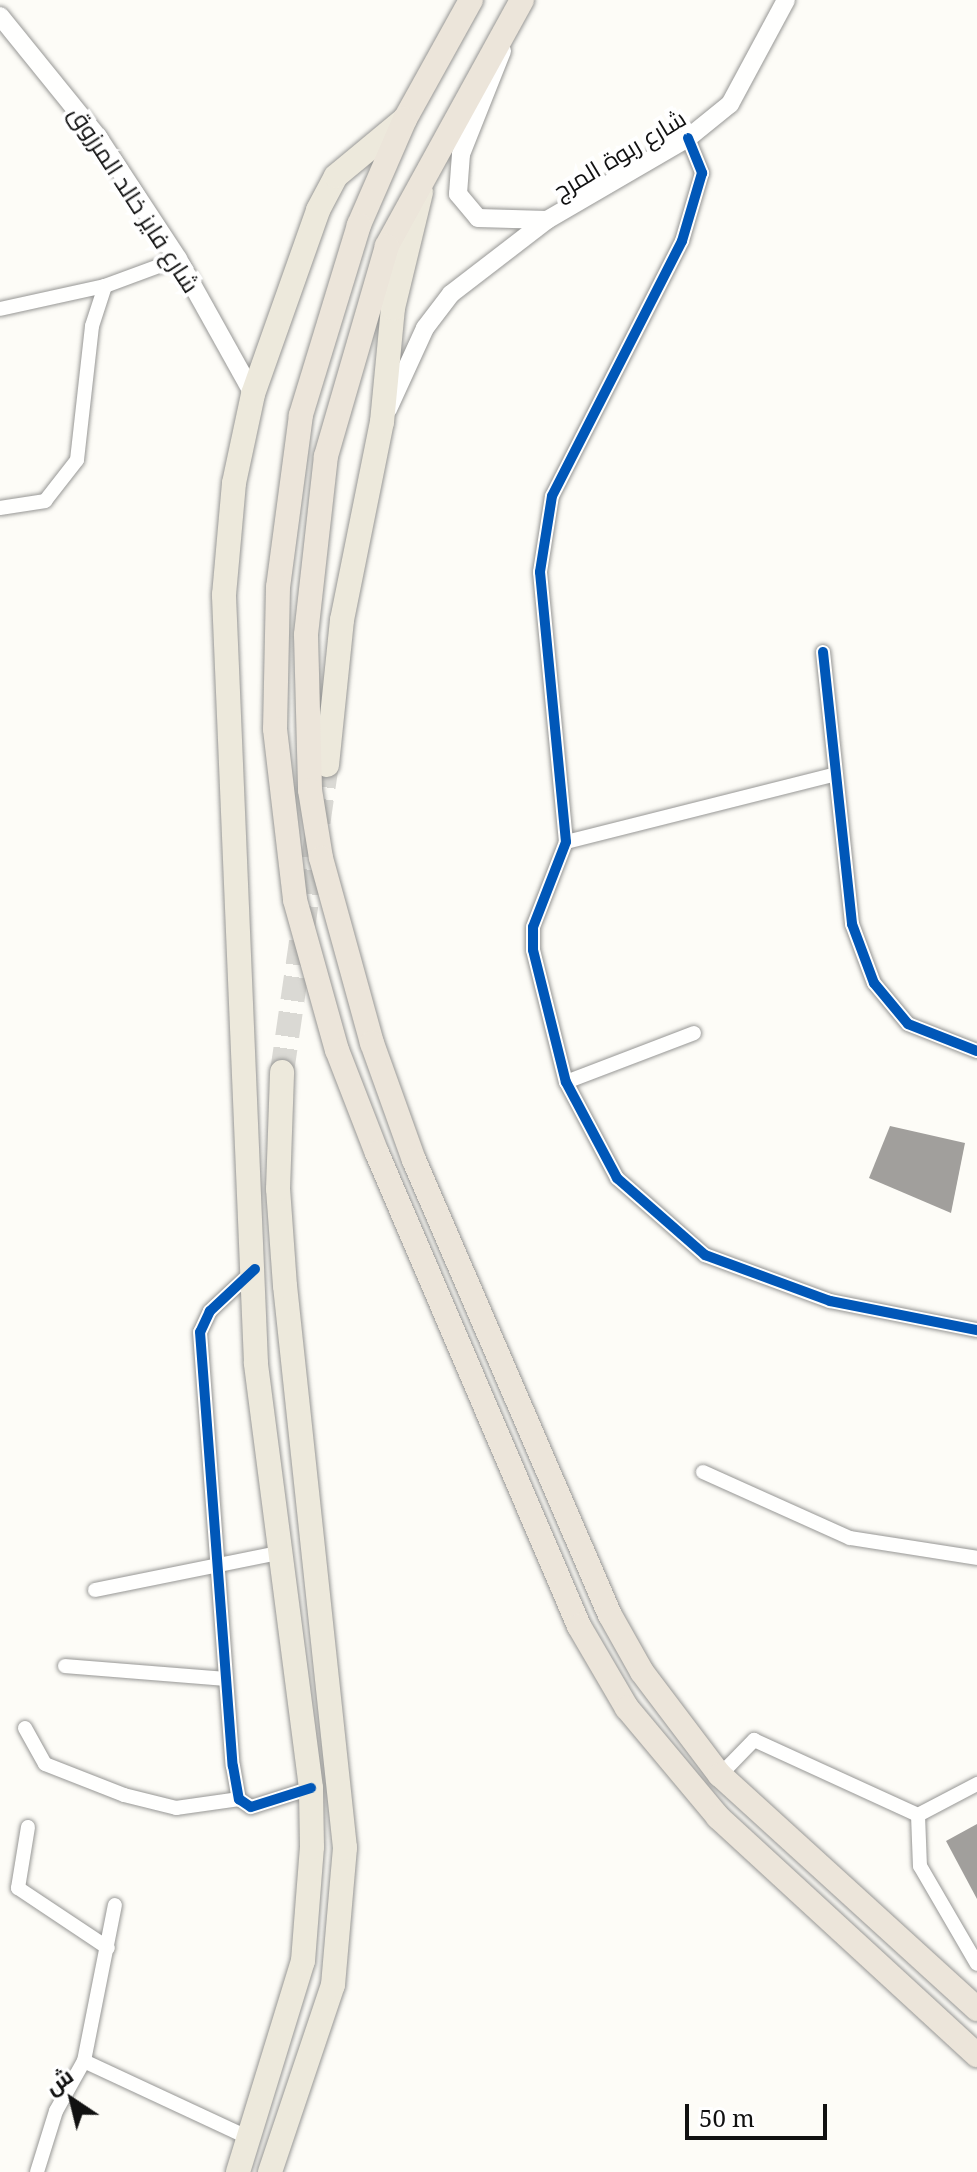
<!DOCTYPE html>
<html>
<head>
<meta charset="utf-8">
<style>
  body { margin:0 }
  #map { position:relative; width:977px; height:2172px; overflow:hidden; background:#fdfcf7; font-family:"Noto Serif",Cairo,serif }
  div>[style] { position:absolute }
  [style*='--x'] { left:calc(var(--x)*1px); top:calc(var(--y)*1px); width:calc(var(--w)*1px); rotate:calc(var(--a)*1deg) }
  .building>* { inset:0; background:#a19f9c }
  .primary-tunnel>* { height:24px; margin-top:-12px; transform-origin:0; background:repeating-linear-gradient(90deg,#dad9d4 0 24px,transparent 0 36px) }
  .roads { filter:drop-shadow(0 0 2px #979795) drop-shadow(0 0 2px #979795) }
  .minor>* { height:14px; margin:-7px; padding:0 7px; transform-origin:7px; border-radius:7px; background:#fffffe }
  .tertiary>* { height:18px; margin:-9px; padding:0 9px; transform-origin:9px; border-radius:9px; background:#fffffe }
  .primary>* { height:24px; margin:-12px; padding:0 12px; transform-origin:12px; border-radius:12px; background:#ede9dc }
  .trunk>* { height:24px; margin:-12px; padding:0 12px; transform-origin:12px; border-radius:12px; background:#ece5da }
  .cycleway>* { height:10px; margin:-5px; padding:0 5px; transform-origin:5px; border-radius:5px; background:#0057b8 }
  span { translate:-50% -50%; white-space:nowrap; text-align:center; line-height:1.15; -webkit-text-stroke:8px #fff; paint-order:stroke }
  .street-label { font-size:24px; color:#111 }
  .north { position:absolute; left:32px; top:2060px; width:80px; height:80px; -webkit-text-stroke:6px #fff; paint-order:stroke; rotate:325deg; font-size:22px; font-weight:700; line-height:32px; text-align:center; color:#111 }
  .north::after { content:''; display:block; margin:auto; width:28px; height:36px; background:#111; clip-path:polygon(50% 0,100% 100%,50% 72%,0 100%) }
  .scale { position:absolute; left:685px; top:2104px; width:142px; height:36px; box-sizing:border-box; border:4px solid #111; border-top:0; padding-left:10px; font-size:24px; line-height:28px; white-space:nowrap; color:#111; -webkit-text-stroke:6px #fff; paint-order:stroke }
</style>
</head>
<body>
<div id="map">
  <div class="building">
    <div style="clip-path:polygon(890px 1126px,965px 1143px,951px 1213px,869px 1178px)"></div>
    <div style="clip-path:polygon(977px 1824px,977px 1899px,946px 1841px)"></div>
  </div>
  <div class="primary-tunnel">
    <div style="--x:282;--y:1072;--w:310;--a:-81.7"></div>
  </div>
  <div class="roads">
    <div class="minor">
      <div style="--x:688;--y:138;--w:38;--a:68"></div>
      <div style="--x:702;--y:173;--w:71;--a:106.4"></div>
      <div style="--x:682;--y:241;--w:286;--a:117"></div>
      <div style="--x:552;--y:496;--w:77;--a:99"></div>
      <div style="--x:540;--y:572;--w:271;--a:84.5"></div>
      <div style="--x:566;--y:842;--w:91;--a:111.2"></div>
      <div style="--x:533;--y:927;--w:23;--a:90"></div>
      <div style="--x:533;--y:950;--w:136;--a:76"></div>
      <div style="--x:566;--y:1082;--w:109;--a:62"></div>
      <div style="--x:617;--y:1178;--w:117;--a:41.2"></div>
      <div style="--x:705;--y:1255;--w:133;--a:20.2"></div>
      <div style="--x:830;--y:1301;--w:150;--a:11.2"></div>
      <div style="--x:0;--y:309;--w:107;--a:-12.4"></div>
      <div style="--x:0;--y:508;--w:46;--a:-8.8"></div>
      <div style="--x:45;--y:501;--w:52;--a:-52"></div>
      <div style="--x:77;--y:460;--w:135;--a:-83.6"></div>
      <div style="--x:92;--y:326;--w:42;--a:-72"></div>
      <div style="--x:105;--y:286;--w:78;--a:-20.3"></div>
      <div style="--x:823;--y:652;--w:274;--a:83.9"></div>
      <div style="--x:852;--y:924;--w:63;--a:69.6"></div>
      <div style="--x:874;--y:983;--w:53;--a:50.3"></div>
      <div style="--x:908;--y:1024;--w:74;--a:21.4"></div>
      <div style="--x:566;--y:842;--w:274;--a:-14.1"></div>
      <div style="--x:566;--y:1082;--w:137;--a:-20.9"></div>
      <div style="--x:255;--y:1269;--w:62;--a:137"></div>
      <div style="--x:210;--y:1311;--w:23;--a:115"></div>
      <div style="--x:200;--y:1332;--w:435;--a:85.7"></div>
      <div style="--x:233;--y:1766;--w:34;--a:80"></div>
      <div style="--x:239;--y:1799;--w:14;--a:34"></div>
      <div style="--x:251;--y:1807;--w:63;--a:-17.6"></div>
      <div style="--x:703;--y:1472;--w:161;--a:24.2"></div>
      <div style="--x:850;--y:1538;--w:129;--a:8.9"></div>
      <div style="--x:95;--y:1590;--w:188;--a:-11.4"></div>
      <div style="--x:65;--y:1666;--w:161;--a:4.6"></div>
      <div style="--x:25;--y:1728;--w:41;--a:60.9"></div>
      <div style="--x:45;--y:1764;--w:85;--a:21.4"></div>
      <div style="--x:124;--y:1795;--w:54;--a:14"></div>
      <div style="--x:176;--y:1808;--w:64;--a:-8.1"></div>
      <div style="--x:720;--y:1775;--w:49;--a:-45.8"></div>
      <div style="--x:754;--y:1740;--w:180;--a:24.6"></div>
      <div style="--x:918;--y:1815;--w:67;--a:-27.7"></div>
      <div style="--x:918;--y:1815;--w:51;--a:87.8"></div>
      <div style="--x:920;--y:1866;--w:113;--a:59.8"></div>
      <div style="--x:28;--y:1827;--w:62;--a:99.3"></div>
      <div style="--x:18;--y:1888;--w:108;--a:33.7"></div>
      <div style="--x:84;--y:2061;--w:159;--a:-78.8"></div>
      <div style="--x:37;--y:2172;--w:64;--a:-72.7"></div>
      <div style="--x:56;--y:2111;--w:57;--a:-60.8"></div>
      <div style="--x:84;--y:2061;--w:182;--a:25"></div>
    </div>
    <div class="tertiary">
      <div style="--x:0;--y:16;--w:156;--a:51"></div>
      <div style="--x:98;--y:137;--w:146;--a:56.7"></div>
      <div style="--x:178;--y:259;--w:154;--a:60.9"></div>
      <div style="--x:502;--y:51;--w:111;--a:111.7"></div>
      <div style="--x:461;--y:154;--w:40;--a:94.3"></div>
      <div style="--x:458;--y:194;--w:31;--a:50"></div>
      <div style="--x:478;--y:218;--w:69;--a:1.7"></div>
      <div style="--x:388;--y:409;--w:89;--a:-65.4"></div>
      <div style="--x:425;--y:328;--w:43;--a:-52.6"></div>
      <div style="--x:451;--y:294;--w:121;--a:-37.6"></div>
      <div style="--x:547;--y:220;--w:163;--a:-30.2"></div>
      <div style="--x:688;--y:138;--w:54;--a:-39"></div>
      <div style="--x:730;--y:104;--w:118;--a:-61.7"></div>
    </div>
    <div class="primary">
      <div style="--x:327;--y:765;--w:146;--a:-84.1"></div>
      <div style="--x:342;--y:620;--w:202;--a:-78.6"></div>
      <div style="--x:382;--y:422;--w:115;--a:-84.5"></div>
      <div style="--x:393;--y:308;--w:119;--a:-76.4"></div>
      <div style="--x:238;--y:2172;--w:221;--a:-72.9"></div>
      <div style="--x:303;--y:1961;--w:114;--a:-85.5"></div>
      <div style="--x:312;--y:1847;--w:59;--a:-91"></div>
      <div style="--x:311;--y:1788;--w:429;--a:-97.4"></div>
      <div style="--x:256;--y:1363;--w:769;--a:-92.39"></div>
      <div style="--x:224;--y:595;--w:112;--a:-84.9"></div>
      <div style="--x:234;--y:483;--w:91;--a:-77.9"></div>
      <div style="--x:253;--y:394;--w:195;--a:-70.5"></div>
      <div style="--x:318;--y:210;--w:38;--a:-62"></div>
      <div style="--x:336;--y:176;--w:89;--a:-39.6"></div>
      <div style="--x:270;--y:2172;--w:197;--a:-71.4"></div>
      <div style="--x:333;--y:1985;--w:138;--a:-85"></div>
      <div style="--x:345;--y:1848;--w:565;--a:-96.09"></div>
      <div style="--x:285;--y:1286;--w:97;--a:-94.1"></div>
      <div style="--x:278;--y:1189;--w:117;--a:-88"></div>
    </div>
    <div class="trunk">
      <div style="--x:471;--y:0;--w:136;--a:119"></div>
      <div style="--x:405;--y:119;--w:116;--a:113.5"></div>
      <div style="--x:359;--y:225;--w:199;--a:107"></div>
      <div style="--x:301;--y:415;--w:174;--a:97.6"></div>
      <div style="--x:278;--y:587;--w:142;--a:91.2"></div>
      <div style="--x:275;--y:729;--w:172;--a:83.3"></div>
      <div style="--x:295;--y:900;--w:156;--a:74.4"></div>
      <div style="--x:337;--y:1050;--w:110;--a:68.8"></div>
      <div style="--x:377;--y:1153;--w:514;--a:66.87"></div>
      <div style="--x:579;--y:1626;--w:95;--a:59.7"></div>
      <div style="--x:627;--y:1708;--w:142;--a:50.1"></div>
      <div style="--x:718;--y:1817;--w:352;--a:42.6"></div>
      <div style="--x:522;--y:0;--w:281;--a:118.8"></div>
      <div style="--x:387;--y:246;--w:219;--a:106.2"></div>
      <div style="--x:326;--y:456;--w:180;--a:96.4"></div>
      <div style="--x:306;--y:635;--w:155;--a:88.5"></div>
      <div style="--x:310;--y:790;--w:69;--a:80.8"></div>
      <div style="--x:321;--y:858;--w:192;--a:74.6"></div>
      <div style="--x:372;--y:1043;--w:124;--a:70.3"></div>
      <div style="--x:414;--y:1160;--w:495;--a:66.7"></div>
      <div style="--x:610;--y:1615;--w:65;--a:60.7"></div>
      <div style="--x:642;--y:1672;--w:129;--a:52.9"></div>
      <div style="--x:720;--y:1775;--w:348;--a:42.3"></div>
    </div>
  </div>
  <div class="cycleway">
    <div style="--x:688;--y:138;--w:38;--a:68"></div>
    <div style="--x:702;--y:173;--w:71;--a:106.4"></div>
    <div style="--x:682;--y:241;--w:286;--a:117"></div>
    <div style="--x:552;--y:496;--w:77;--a:99"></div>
    <div style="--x:540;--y:572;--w:271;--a:84.5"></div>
    <div style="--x:566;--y:842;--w:91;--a:111.2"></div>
    <div style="--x:533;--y:927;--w:23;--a:90"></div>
    <div style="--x:533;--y:950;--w:136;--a:76"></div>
    <div style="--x:566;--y:1082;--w:109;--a:62"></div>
    <div style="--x:617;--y:1178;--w:117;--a:41.2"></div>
    <div style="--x:705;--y:1255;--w:133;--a:20.2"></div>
    <div style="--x:830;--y:1301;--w:150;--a:11.2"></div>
    <div style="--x:823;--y:652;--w:274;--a:83.9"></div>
    <div style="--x:852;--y:924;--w:63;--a:69.6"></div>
    <div style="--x:874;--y:983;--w:53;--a:50.3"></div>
    <div style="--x:908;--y:1024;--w:74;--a:21.4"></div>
    <div style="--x:255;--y:1269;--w:62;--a:137"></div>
    <div style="--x:210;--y:1311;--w:23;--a:115"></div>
    <div style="--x:200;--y:1332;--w:435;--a:85.7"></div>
    <div style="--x:233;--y:1766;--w:34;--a:80"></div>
    <div style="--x:239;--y:1799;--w:14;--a:34"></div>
    <div style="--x:251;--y:1807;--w:63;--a:-17.6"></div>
  </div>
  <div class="street-label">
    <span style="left:619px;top:154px;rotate:-31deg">شارع ربوة المرج</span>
    <span style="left:135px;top:199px;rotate:57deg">شارع فايز خالد المرزوق</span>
  </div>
  <div class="north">ش</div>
  <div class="scale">50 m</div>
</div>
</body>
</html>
